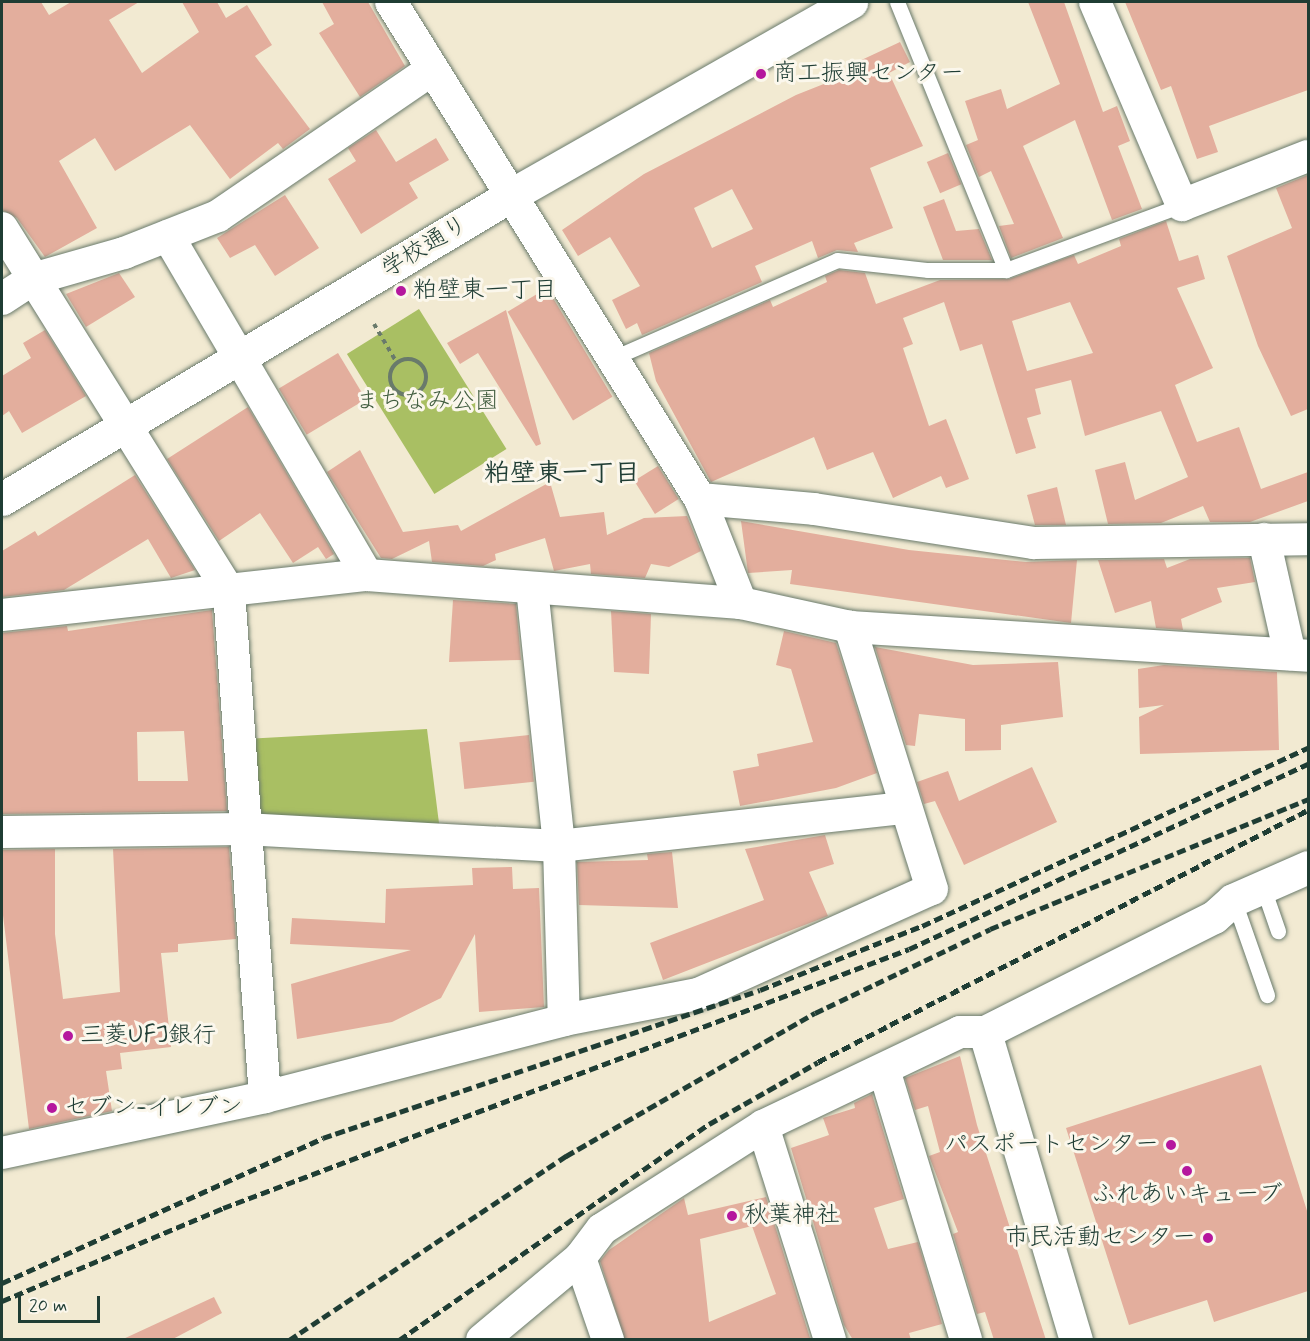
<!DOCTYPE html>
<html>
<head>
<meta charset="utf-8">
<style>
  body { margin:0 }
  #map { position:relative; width:1310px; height:1341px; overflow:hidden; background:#f2ead2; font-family:Mynerve,"Klee One",sans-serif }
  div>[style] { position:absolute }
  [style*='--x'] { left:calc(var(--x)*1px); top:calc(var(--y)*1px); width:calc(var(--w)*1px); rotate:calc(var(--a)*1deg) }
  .green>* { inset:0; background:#a9bf63; transform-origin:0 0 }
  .building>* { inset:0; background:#e3ae9d; transform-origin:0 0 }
  .path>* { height:4px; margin-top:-2px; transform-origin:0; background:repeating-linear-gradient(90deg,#697a6b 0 4.5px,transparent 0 9px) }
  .path>.ring { margin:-2px; padding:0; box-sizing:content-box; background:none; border:4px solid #697a6b; border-radius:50% }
  .roads { filter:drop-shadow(0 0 2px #697a6b) drop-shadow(0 0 2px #697a6b) }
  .service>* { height:15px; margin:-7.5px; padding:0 7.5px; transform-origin:7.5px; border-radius:7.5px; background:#fff }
  .minor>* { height:32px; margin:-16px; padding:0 16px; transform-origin:16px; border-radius:16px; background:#fff }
  .tertiary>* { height:33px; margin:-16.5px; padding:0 16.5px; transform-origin:16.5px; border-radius:16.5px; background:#fff }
  .rail>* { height:4.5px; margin-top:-2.25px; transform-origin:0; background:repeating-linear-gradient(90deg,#1f3d34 0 9px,transparent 0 13.5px) }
  .dots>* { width:16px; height:16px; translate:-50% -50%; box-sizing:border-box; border:3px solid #fbf7ec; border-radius:50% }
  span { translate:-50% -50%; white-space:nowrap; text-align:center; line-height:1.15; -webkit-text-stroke:6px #fbf7ec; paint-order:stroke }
  .poi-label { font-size:24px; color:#1f3d34 }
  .left { translate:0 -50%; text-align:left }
  .right { translate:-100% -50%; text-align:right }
  .street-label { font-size:24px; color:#1f3d34 }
  .park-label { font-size:24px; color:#425e40 }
  .neighbourhood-label { font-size:26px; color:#1f3d34; font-weight:700 }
  .frame { position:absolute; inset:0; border:3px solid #1f3d34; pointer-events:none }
  .scale { position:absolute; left:18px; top:1296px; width:82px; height:27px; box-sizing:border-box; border:3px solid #1f3d34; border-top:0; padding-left:8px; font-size:18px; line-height:21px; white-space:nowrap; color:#1f3d34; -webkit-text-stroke:4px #fbf7ec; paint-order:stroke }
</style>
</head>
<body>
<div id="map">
  <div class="green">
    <div style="left:419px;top:309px;width:165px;height:85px;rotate:58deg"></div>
    <div style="clip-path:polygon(427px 729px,440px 831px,249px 824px,246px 739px)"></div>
  </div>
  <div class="building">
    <div style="clip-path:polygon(2px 2px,41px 2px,49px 15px,71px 2px,139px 2px,109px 20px,142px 73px,199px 32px,182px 2px,217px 2px,226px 18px,247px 5px,272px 45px,255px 56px,310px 129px,283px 149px,278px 143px,230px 179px,190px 125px,115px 171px,95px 138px,59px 161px,97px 228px,45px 257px,17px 218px,2px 210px)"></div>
    <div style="clip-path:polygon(322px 2px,368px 2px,405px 66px,360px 97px,319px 33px,334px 24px)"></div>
    <div style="clip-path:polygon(1028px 2px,1064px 2px,1103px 112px,1117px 106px,1130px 141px,1118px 146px,1142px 209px,1112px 220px,1075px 120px,1023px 146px,1063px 238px,1011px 258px,999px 226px,1014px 224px,991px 171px,979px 177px,966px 145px,978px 140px,965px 101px,1001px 89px,1007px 109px,1060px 84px)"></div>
    <div style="clip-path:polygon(1125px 2px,1308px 2px,1308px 90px,1209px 126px,1218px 152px,1197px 159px,1171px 86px,1161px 90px)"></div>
    <div style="clip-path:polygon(evenodd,900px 42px,910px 62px,889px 73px,923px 146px,870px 168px,893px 228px,854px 243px,858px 252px,837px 250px,818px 258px,812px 241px,755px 266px,762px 282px,642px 335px,637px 323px,626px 329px,612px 300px,640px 286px,610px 237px,578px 256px,562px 230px,644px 174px,796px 95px,859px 70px,855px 63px,900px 42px,732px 189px,753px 229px,712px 248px,694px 208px,732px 189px)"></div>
    <div style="clip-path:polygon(376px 130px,396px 162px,436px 138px,449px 160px,409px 183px,418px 198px,361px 234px,328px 179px,356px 161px,348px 148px)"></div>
    <div style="left:948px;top:153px;width:34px;height:23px;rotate:67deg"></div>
    <div style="clip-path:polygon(1308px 175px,1308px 409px,1291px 416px,1258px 346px,1227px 256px,1292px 228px,1276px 188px)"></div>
    <div style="clip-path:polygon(285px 195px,319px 248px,275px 276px,255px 245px,230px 258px,217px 238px)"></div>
    <div style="clip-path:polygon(944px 199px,956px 231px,979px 229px,992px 260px,943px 260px,923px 207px)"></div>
    <div style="clip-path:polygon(evenodd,1166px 221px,1179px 261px,1198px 255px,1205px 279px,1177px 288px,1213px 368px,1175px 385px,1197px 442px,1239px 427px,1261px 489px,1308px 472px,1308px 501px,1250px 522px,1210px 522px,1203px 506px,1161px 523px,1108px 524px,1095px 470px,1125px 462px,1135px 500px,1188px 477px,1161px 411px,1085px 436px,1071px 380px,1035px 389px,1041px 414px,1027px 418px,1036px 448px,1016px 454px,982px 344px,960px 351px,944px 302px,903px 318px,913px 344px,903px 348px,929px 426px,946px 419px,969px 479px,946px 488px,941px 476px,893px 498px,873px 452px,827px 470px,814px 437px,711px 482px,656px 381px,649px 353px,770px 300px,773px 307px,827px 282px,825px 276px,839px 270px,865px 273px,876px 304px,940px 280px,1009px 279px,1074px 255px,1078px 264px,1121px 246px,1119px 239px,1166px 221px,1070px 302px,1093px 353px,1027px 371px,1012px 321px,1070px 302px)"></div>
    <div style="clip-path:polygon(119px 273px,135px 297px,86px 327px,66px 294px)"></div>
    <div style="left:547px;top:288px;width:127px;height:46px;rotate:59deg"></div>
    <div style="clip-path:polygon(506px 310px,541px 444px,536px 446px,478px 353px,460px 364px,447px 343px)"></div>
    <div style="clip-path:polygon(45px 330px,86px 396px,22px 433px,9px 411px,2px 416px,2px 376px,31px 358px,23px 343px)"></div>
    <div style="left:338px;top:353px;width:54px;height:69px;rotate:59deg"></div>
    <div style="clip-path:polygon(248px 407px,334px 554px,326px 559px,318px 547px,293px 563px,260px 513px,219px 541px,167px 459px)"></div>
    <div style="clip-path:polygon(360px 450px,403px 532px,458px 525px,461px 531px,550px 482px,560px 517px,604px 512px,607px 535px,644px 518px,687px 516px,701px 551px,669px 567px,651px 564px,645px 578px,591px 574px,590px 564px,554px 571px,545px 538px,495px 554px,496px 560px,483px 566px,432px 562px,429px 541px,392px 559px,381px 558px,327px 472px)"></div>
    <div style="left:658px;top:466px;width:39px;height:28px;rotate:58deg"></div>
    <div style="clip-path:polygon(135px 475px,195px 570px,171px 578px,148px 539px,64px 590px,2px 597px,2px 551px,35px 531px,38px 536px)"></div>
    <div style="clip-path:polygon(1057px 487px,1066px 525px,1035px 525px,1027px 495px)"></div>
    <div style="clip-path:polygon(741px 521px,909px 550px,1026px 562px,1077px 560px,1071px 623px,790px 584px,792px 570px,748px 573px)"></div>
    <div style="clip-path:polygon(1250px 558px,1255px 582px,1217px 588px,1222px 602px,1181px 619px,1183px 630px,1156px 628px,1151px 601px,1115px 613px,1098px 560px,1164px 559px,1167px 568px,1190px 559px)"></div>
    <div style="clip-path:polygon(453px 600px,516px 604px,521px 660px,449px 662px)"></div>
    <div style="clip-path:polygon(evenodd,212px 610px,227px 811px,2px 814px,2px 633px,67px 626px,68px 631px,212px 610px,184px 731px,188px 781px,138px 781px,137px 732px,184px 731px)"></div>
    <div style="clip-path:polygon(611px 611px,651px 614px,649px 674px,614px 672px)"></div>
    <div style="clip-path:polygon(784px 631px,836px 643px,877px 773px,836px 788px,740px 806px,733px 771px,759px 766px,757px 754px,813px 742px,791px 669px,776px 665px)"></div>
    <div style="clip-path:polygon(875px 647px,973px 665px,1058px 662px,1063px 717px,1001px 725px,1001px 750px,965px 751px,965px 719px,919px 714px,915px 746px,906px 745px)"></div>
    <div style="clip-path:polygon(1164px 665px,1277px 672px,1279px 750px,1140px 754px,1139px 717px,1164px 705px,1139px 708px,1138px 669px)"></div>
    <div style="left:529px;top:735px;width:47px;height:70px;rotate:84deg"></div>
    <div style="clip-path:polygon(1032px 767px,1057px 822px,964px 865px,935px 801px,924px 804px,917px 782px,948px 771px,959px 801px)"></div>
    <div style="clip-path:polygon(825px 835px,834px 864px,809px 872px,828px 916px,663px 980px,650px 943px,764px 900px,745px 849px)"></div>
    <div style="clip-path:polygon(229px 847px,236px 939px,178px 944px,178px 952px,161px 953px,171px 1047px,120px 1053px,122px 1069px,106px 1071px,112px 1111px,29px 1129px,2px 907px,2px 850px,55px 849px,55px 934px,63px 999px,120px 992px,113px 849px)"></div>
    <div style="clip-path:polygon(672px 852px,678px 908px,579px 905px,577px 862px,648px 860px,647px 854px)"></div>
    <div style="clip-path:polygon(512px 867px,513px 889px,539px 888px,544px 1007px,479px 1012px,475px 934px,441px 998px,392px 1022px,297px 1039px,291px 984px,411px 950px,290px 944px,292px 918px,385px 923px,386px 889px,473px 885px,472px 868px)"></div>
    <div style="clip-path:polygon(960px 1056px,977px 1125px,1046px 1340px,994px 1340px,985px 1312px,977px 1314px,953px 1234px,958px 1232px,929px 1156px,940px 1152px,928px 1106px,915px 1110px,905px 1078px)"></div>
    <div style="clip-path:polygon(1261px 1065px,1308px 1214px,1308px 1291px,1214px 1322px,1207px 1300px,1129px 1325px,1066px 1128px)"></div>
    <div style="clip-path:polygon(872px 1094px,904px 1199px,874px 1208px,888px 1249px,918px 1242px,942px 1324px,909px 1333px,911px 1340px,853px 1340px,844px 1325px,791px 1148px,829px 1135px,823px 1118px,855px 1108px,854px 1103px)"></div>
    <div style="clip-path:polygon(evenodd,766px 1197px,810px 1338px,625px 1340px,600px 1261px,609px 1250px,684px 1198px,688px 1215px,766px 1197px,752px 1226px,776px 1294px,709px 1322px,700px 1239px,752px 1226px)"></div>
    <div style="clip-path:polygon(214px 1297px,222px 1313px,171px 1340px,121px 1340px)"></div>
  </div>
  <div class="path">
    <div style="--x:374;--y:324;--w:45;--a:59.5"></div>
    <div class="ring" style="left:390px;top:359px;width:32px;height:32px"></div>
  </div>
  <div class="roads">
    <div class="service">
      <div style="--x:897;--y:2;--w:289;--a:67.9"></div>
      <div style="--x:613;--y:358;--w:244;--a:-23.6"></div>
      <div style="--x:837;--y:260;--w:92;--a:6.3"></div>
      <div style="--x:928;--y:270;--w:78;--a:0"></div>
      <div style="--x:1006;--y:270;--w:188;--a:-20.3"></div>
      <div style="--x:1268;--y:902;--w:31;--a:71"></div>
      <div style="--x:1239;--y:915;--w:85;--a:70.7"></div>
    </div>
    <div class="minor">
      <div style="--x:391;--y:2;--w:585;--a:58.13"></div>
      <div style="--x:700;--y:499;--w:112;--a:68.5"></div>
      <div style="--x:1095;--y:2;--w:221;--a:66.8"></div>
      <div style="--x:1182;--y:205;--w:135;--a:-21.3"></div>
      <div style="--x:2;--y:228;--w:428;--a:58"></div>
      <div style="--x:229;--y:591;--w:507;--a:85.93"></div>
      <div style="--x:168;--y:236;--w:393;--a:59.6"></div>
      <div style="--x:2;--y:299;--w:37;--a:-33"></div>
      <div style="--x:33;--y:279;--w:95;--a:-15.9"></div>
      <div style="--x:124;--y:253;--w:101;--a:-21.5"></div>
      <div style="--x:218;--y:216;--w:258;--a:-34.4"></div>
      <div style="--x:700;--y:499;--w:114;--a:5"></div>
      <div style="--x:814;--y:509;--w:223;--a:8.8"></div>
      <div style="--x:1034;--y:543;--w:274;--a:-0.8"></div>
      <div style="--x:1264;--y:539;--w:118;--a:77.3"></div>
      <div style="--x:532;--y:588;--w:259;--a:84"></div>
      <div style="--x:559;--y:846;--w:174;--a:88.4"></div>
      <div style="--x:2;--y:615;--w:367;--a:-6.3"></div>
      <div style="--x:367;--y:575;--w:375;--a:4.3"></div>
      <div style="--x:741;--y:603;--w:112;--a:12.4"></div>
      <div style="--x:850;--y:627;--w:459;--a:3.6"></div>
      <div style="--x:2;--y:832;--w:242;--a:-0.7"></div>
      <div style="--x:244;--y:829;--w:315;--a:3.1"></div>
      <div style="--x:559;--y:846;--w:345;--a:-6.3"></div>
      <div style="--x:885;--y:1073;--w:279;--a:73.1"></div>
      <div style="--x:763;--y:1126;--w:224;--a:72.6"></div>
      <div style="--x:2;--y:1153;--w:269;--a:-12"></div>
      <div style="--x:265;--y:1097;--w:309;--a:-14.4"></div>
      <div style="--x:564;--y:1020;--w:136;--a:-11"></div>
      <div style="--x:698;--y:994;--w:256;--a:-24.2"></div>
      <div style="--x:932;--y:889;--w:275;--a:-107.4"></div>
      <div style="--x:580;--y:1258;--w:87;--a:71.1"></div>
      <div style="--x:482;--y:1340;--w:128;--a:-39.9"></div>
      <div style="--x:580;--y:1258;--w:36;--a:-53"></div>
      <div style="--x:602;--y:1229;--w:191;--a:-32.6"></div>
      <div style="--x:763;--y:1126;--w:218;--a:-25.5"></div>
      <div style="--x:960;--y:1032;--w:25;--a:0"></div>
    </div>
    <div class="tertiary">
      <div style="--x:2;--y:499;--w:595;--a:-30.83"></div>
      <div style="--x:513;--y:194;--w:389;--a:-29.6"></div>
      <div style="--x:1076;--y:1340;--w:321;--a:-106.5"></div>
      <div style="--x:985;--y:1032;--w:256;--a:-26.7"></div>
      <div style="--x:1214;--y:917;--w:25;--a:-42"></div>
      <div style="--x:1233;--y:900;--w:82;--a:-23.7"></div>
    </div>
  </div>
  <div class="rail">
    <div style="--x:2;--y:1283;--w:352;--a:-24.3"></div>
    <div style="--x:323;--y:1138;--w:461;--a:-18.7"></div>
    <div style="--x:760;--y:990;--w:174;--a:-21.6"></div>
    <div style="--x:922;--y:926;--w:425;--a:-24.8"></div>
    <div style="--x:2;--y:1301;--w:240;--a:-22.8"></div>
    <div style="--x:223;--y:1208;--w:733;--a:-20.68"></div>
    <div style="--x:909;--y:949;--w:440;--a:-24.9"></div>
    <div style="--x:289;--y:1340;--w:333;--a:-33.6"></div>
    <div style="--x:566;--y:1156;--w:287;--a:-29.9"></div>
    <div style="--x:815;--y:1013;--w:194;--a:-25.6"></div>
    <div style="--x:990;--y:929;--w:344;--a:-22.2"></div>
    <div style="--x:399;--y:1340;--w:378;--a:-34.9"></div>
    <div style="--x:709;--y:1124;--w:125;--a:-29.6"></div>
    <div style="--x:818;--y:1062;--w:551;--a:-27.22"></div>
  </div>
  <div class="dots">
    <div style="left:761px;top:74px;background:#b5179e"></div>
    <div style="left:401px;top:291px;background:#b5179e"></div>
    <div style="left:68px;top:1036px;background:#b5179e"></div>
    <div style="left:52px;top:1108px;background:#b5179e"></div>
    <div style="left:1171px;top:1145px;background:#b5179e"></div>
    <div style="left:1187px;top:1171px;background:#b5179e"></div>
    <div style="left:732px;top:1216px;background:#b5179e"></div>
    <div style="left:1208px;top:1238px;background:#b5179e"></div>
  </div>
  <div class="poi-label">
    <span class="left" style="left:773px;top:74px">商工振興センター</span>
    <span class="left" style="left:413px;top:291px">粕壁東一丁目</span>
    <span class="left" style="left:80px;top:1036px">三菱UFJ銀行</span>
    <span class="left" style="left:64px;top:1108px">セブン-イレブン</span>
    <span class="right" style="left:1159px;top:1145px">パスポートセンター</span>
    <span style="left:1187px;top:1195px">ふれあいキューブ</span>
    <span class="left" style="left:744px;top:1216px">秋葉神社</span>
    <span class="right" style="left:1196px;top:1238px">市民活動センター</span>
  </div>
  <div class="street-label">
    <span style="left:425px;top:247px;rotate:-31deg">学校通り</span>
  </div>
  <div class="park-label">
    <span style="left:427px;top:402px">まちなみ公園</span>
  </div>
  <div class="neighbourhood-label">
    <span style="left:562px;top:475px">粕壁東一丁目</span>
  </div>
  <div class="frame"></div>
  <div class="scale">20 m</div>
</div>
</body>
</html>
